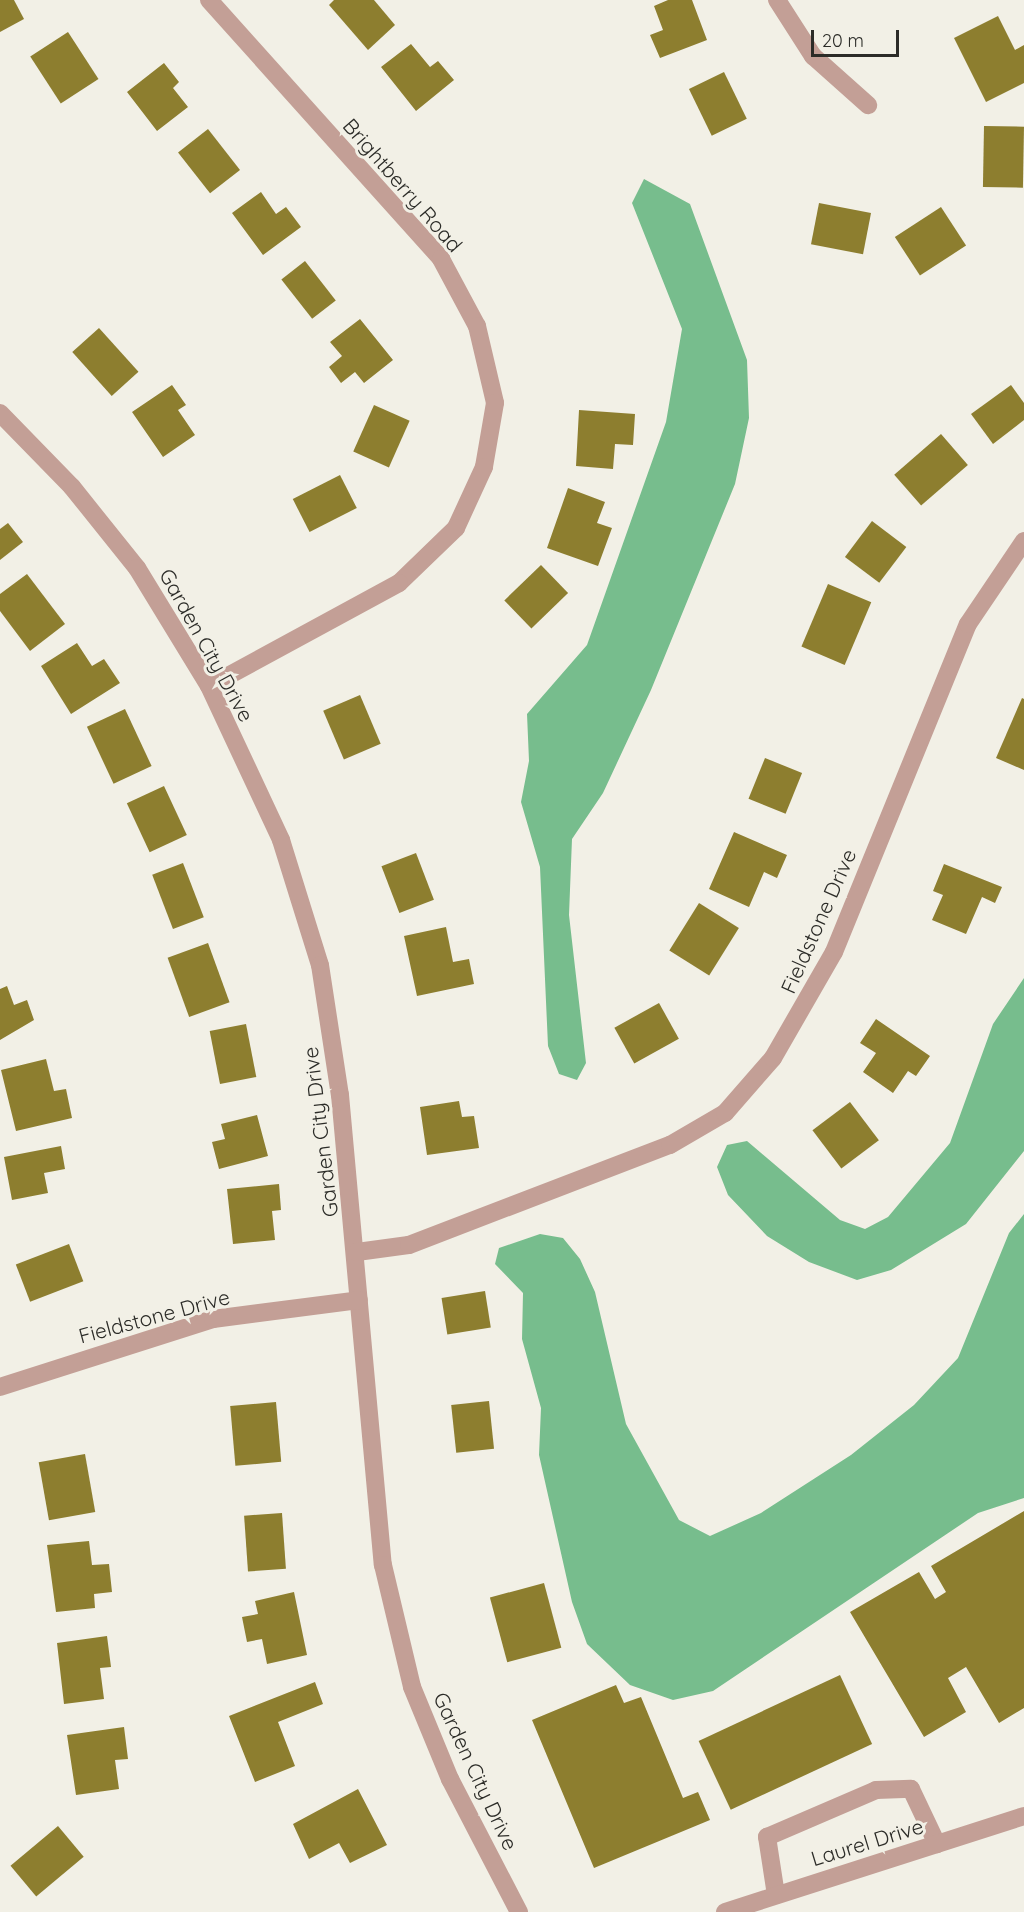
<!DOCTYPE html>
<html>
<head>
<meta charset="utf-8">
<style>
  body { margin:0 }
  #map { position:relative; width:1024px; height:1912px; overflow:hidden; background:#f2f0e6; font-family:Quicksand,sans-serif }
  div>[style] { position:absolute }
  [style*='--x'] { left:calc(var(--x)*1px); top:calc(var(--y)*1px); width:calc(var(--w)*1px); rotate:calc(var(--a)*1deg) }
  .forest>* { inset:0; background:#77bd8d }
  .building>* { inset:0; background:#8d7e2f; transform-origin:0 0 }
  .lane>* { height:18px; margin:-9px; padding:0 9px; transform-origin:9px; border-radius:9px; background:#c39f96 }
  .street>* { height:18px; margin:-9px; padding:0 9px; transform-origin:9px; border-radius:9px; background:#c39f96 }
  span { translate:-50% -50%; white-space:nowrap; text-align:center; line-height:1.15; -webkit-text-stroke:6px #f2f0e6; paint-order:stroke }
  .street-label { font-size:21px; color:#2c2c28 }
  .scale { position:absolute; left:811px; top:30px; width:88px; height:27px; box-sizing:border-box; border:3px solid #2c2c28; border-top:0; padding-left:8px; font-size:18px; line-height:21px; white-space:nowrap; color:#2c2c28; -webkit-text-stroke:4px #f2f0e6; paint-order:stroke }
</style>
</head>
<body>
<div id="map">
  <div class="forest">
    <div style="clip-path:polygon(644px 179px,690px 204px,747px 360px,749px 418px,735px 484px,651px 690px,603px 793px,572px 839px,569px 915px,586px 1063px,577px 1080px,559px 1074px,548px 1046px,540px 867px,521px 802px,529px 761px,527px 714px,587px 645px,666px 422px,682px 329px,632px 203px)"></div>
    <div style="clip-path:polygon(1024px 978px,1024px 1151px,966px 1224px,891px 1270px,857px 1280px,809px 1262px,767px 1236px,728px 1195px,717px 1167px,727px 1145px,747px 1141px,840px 1220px,865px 1229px,888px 1217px,950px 1143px,993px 1024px)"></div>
    <div style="clip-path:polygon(1024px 1214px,1024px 1498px,978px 1513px,713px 1691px,673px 1700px,630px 1685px,587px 1644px,572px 1602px,539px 1455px,541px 1408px,522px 1339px,523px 1293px,495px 1264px,499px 1248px,540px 1234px,563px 1238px,580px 1259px,595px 1292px,626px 1424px,679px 1520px,710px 1536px,761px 1513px,851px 1455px,914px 1405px,958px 1358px,1009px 1233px)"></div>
  </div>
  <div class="building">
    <div style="clip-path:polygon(0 0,14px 0,24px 19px,0 32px)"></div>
    <div style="clip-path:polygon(334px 0,374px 0,395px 25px,368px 50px,329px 5px)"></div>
    <div style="clip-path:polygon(668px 0,692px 0,707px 40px,660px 58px,650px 35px,663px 30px,654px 6px)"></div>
    <div style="clip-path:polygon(998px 16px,1015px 50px,1024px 45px,1024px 83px,986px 102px,954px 38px)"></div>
    <div style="left:68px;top:32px;width:56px;height:45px;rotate:57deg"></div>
    <div style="clip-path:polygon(411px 44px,430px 67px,438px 61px,454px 80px,416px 111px,381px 67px)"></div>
    <div style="clip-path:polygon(164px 63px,179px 82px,173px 88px,188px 107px,157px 131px,127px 92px)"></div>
    <div style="left:724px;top:72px;width:52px;height:39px;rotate:64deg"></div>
    <div style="left:984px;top:126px;width:40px;height:61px;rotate:1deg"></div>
    <div style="left:208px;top:129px;width:52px;height:38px;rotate:52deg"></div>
    <div style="clip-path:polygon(261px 192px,276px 214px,286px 207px,301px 227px,263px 255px,232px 213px)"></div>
    <div style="left:819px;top:203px;width:53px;height:42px;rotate:11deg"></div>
    <div style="left:941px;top:207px;width:46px;height:55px;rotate:57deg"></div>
    <div style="left:305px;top:261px;width:50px;height:30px;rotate:52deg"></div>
    <div style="clip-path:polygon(360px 319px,393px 360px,364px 383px,355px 372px,341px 383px,329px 367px,342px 356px,330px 342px)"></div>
    <div style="left:99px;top:328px;width:59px;height:36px;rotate:48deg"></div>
    <div style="clip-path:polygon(172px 385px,186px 405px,178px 410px,195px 435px,163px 457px,132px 412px)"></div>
    <div style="clip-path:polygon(1011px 385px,1024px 403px,1024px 420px,993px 444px,971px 414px)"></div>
    <div style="left:374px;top:405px;width:39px;height:51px;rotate:24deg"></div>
    <div style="clip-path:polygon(579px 410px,635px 414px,633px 445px,615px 444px,613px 469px,576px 466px)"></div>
    <div style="left:941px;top:434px;width:41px;height:62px;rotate:49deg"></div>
    <div style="left:340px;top:475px;width:37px;height:53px;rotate:63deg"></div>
    <div style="clip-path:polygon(568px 488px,605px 502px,597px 523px,612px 528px,598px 566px,547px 548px)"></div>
    <div style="left:872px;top:521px;width:43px;height:45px;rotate:37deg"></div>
    <div style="clip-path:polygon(8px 523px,23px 542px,0 560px,0 529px)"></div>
    <div style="left:541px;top:565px;width:39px;height:51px;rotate:46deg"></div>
    <div style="clip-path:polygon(27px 574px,65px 624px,30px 651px,0 611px,0 594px)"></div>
    <div style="left:828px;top:584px;width:47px;height:68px;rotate:23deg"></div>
    <div style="clip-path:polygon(77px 643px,92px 666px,104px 659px,120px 683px,71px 714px,41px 666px)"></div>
    <div style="left:360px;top:695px;width:53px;height:40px;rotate:67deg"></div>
    <div style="clip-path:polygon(1022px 698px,1024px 699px,1024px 770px,996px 758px)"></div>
    <div style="left:125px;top:709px;width:63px;height:42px;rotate:65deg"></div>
    <div style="left:765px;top:758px;width:40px;height:44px;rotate:22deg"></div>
    <div style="left:164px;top:786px;width:54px;height:41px;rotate:65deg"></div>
    <div style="clip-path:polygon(734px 832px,787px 855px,777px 878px,764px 872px,749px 907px,709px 889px)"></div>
    <div style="left:416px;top:853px;width:50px;height:37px;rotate:69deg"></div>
    <div style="left:183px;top:863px;width:58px;height:33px;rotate:69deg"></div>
    <div style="clip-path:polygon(944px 864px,1002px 887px,995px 903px,982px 897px,966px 934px,932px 920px,943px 895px,933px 891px)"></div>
    <div style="left:699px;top:903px;width:47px;height:56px;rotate:32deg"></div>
    <div style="clip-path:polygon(446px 927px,453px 962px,469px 959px,474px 984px,417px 996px,404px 936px)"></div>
    <div style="left:208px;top:943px;width:63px;height:43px;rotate:70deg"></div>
    <div style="clip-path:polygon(7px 986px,14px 1005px,27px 1000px,34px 1020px,0 1040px,0 989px)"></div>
    <div style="left:659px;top:1003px;width:41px;height:51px;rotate:61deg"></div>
    <div style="clip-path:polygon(876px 1019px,930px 1056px,916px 1076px,908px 1071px,893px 1093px,863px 1072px,876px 1053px,860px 1043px)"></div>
    <div style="left:246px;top:1024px;width:54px;height:37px;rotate:79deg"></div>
    <div style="clip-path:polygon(46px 1059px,54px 1091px,66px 1089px,72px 1118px,16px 1131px,1px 1070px)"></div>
    <div style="clip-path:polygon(459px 1101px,462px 1117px,474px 1116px,479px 1148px,427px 1155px,420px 1107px)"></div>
    <div style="left:850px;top:1102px;width:48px;height:47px;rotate:53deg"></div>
    <div style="clip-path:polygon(257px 1115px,268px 1156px,219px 1169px,212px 1142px,225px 1139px,221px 1124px)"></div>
    <div style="clip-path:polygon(61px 1146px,65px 1169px,44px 1173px,48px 1193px,12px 1200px,4px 1157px)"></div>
    <div style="clip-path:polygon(279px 1184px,281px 1210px,272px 1211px,275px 1240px,233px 1244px,227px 1189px)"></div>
    <div style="left:69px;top:1244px;width:40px;height:57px;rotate:69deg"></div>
    <div style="left:485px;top:1291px;width:37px;height:44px;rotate:81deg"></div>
    <div style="left:489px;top:1401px;width:48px;height:38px;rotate:84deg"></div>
    <div style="left:276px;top:1402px;width:60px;height:46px;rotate:85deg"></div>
    <div style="left:85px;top:1454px;width:59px;height:47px;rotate:80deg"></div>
    <div style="clip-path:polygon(1024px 1511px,1024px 1708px,999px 1723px,966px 1667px,948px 1678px,966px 1712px,924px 1737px,850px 1612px,919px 1572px,935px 1599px,946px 1592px,931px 1566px)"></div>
    <div style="left:282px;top:1513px;width:56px;height:38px;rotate:86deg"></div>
    <div style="clip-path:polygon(89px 1541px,92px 1565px,109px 1564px,112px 1592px,94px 1594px,95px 1608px,56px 1612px,47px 1545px)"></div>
    <div style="left:544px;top:1583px;width:67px;height:56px;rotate:75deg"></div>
    <div style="clip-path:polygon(294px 1592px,307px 1655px,267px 1664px,262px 1639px,247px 1642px,242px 1617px,258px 1614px,255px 1601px)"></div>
    <div style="clip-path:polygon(107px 1636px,111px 1667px,100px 1668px,104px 1699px,64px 1704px,57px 1643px)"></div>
    <div style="left:840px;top:1675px;width:76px;height:156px;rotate:65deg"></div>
    <div style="clip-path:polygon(315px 1682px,323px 1704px,278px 1722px,295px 1766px,255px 1782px,229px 1716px)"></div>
    <div style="clip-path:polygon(616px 1685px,624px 1703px,641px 1697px,683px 1798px,698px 1792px,710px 1820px,594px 1868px,532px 1720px)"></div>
    <div style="clip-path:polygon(124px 1727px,128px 1759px,115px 1760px,119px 1789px,76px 1795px,67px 1735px)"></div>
    <div style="clip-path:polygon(358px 1789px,387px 1845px,350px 1863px,339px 1843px,309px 1859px,293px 1824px)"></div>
    <div style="left:58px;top:1826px;width:40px;height:62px;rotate:50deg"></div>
  </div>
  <div class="lane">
    <div style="--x:776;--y:1895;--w:59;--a:-98.8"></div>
    <div style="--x:767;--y:1837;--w:119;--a:-23.3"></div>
    <div style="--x:876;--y:1790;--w:35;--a:-2"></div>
    <div style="--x:911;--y:1789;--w:61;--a:64.7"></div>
  </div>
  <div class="street">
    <div style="--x:209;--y:0;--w:348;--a:48.1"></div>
    <div style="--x:441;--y:259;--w:76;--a:61.8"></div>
    <div style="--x:477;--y:326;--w:79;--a:76.8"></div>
    <div style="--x:495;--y:403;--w:65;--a:99.8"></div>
    <div style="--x:484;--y:467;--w:67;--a:114.7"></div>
    <div style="--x:456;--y:528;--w:79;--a:136"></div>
    <div style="--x:399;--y:583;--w:216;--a:151.5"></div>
    <div style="--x:777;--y:0;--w:67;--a:57.3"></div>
    <div style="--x:813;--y:56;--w:74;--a:41.7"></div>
    <div style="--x:0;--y:413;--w:103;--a:45.8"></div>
    <div style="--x:72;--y:487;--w:104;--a:51.3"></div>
    <div style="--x:137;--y:568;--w:138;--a:58.6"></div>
    <div style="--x:209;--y:686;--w:170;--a:64.9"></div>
    <div style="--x:281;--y:840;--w:131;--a:72.7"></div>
    <div style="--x:320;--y:965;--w:132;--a:81.3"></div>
    <div style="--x:340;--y:1095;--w:472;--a:84.8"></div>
    <div style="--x:383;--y:1565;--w:125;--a:76.6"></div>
    <div style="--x:412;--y:1687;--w:100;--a:67.6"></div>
    <div style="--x:450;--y:1779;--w:150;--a:62.6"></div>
    <div style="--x:357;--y:1252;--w:52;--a:-7.7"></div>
    <div style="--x:409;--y:1245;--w:280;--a:-21"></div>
    <div style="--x:670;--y:1145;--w:64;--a:-30.2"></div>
    <div style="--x:725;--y:1113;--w:73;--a:-48.9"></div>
    <div style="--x:773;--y:1058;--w:122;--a:-60.1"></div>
    <div style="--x:834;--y:952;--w:354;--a:-67.8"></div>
    <div style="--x:968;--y:624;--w:100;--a:-56"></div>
    <div style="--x:0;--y:1387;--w:224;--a:-17.7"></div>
    <div style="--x:213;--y:1319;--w:147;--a:-7.4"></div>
    <div style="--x:725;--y:1912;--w:314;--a:-17.8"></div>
  </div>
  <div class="street-label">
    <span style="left:403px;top:185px;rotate:49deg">Brightberry Road</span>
    <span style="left:207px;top:645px;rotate:61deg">Garden City Drive</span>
    <span style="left:818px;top:921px;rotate:-66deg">Fieldstone Drive</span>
    <span style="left:320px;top:1132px;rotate:-97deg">Garden City Drive</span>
    <span style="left:154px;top:1316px;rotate:-15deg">Fieldstone Drive</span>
    <span style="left:476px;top:1771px;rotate:65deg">Garden City Drive</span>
    <span style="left:867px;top:1842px;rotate:-17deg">Laurel Drive</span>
  </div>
  <div class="scale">20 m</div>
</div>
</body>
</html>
